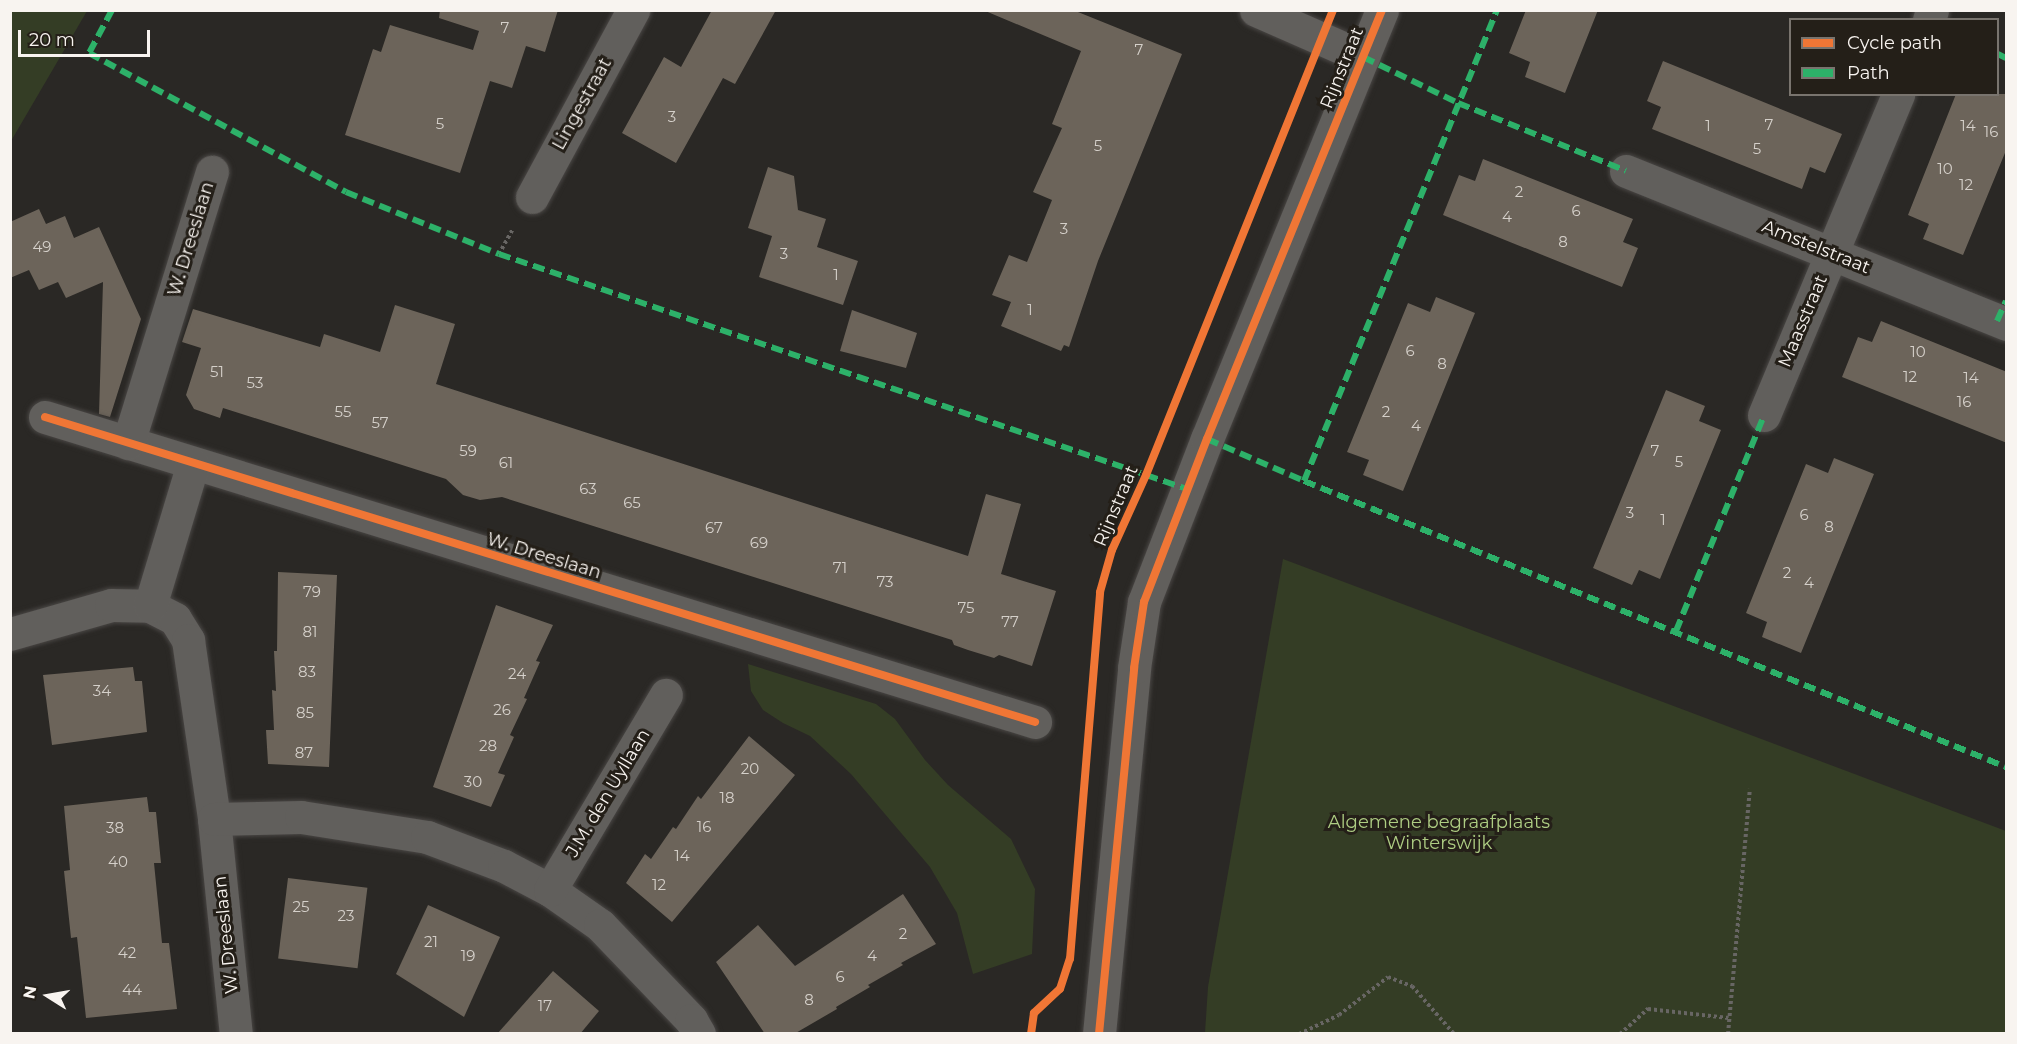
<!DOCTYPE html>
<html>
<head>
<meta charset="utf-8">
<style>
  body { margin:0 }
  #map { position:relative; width:2017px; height:1044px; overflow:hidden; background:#2a2825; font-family:Montserrat,sans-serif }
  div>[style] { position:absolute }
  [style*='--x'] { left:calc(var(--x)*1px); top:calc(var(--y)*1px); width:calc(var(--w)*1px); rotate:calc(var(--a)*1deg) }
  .green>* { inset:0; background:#343d25 }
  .building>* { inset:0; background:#6c645a; transform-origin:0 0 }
  .path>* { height:4px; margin-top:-2px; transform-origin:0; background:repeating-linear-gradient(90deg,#686664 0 3px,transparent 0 6px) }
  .roads { filter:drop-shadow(0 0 2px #494644) drop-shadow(0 0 2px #494644) }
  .minor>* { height:33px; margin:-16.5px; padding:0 16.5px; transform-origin:16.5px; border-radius:16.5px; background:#615f5c }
  .quiet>* { height:6px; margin-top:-3px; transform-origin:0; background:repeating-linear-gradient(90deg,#2db169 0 12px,transparent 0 18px) }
  .cycleway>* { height:8px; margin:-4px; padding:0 4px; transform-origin:4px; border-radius:4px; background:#f07635 }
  span { translate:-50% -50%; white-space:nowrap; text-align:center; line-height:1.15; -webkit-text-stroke:6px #241f18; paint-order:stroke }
  .number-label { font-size:15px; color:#d5d0ca }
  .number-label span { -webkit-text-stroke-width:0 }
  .street-label { font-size:18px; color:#f8f4f0 }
  .park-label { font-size:18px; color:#aecd83 }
  .frame { position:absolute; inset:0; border:12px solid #f8f4f0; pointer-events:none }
  .legend { position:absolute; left:1789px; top:18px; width:210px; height:78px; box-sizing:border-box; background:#241f18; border:2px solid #79746e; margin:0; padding:8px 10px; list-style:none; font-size:18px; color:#f8f4f0 }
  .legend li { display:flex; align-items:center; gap:12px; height:30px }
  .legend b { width:30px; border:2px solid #79746e }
  .north { position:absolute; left:18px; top:966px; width:60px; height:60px; -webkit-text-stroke:4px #241f18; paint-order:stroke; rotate:281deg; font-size:16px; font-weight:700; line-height:24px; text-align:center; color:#f8f4f0 }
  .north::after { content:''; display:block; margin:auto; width:21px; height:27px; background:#f8f4f0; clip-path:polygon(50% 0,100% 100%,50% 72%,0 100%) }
  .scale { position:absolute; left:18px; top:30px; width:132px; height:27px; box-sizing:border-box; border:3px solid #f8f4f0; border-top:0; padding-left:8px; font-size:18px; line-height:21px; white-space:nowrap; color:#f8f4f0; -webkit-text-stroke:4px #241f18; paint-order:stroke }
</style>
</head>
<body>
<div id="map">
  <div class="green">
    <div style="clip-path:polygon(11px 10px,87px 11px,11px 141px,10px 11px)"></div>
    <div style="clip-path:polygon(1283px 559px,2006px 831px,2006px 1033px,1205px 1033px,1208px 987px)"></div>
    <div style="clip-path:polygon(748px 664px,876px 704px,895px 719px,925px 760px,948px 785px,1011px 839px,1035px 889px,1032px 954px,973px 974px,957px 913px,930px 867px,851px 774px,810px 736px,783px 723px,763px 710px,751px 691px)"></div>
  </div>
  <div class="building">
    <div style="clip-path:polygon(440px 10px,558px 10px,545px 52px,526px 46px,512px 88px,490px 81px,460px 173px,345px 135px,373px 49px,381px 52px,390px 25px,473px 50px,479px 31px,439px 18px)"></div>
    <div style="clip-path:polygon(712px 10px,776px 10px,735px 84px,723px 78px,676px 163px,622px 133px,664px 57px,681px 67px)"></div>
    <div style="clip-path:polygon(983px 10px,1073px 10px,1182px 54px,1098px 261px,1069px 347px,1064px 345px,1061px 351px,1001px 326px,1011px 302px,992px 295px,1009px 255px,1027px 262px,1052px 200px,1033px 192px,1062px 128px,1052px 124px,1081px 51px)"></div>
    <div style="clip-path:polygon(1526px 10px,1598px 10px,1565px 93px,1525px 77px,1530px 62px,1509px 53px)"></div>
    <div style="clip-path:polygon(1663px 61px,1842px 134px,1825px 173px,1810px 167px,1802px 189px,1652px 129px,1661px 107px,1647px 101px)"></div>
    <div style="clip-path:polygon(1956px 94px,2007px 94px,2007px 148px,1963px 255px,1923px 239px,1929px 224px,1908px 215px)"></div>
    <div style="clip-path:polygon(1483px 159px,1633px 219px,1623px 242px,1638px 248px,1622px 287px,1443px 215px,1459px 175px,1475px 181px)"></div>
    <div style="clip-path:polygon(768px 167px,794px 176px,798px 210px,826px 219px,817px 247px,858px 261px,843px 305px,759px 277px,772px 236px,748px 228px)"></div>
    <div style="clip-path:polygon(39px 209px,46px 224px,65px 216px,74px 238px,99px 227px,141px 319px,110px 417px,99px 414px,103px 282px,66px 298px,58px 282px,39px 290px,29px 270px,10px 278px,10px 222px)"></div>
    <div style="clip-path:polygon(1436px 297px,1475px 313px,1403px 491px,1363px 475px,1369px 460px,1347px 452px,1408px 303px,1430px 312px)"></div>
    <div style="clip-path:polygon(395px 305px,455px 324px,436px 384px,968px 556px,986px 494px,1021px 504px,1001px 574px,1056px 591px,1032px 666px,999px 655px,994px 658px,968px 650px,954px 645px,952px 640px,502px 497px,480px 500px,463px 495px,446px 479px,223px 408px,220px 418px,194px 409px,186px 395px,201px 348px,182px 342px,193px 309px,320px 347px,324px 334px,380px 352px)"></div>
    <div style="clip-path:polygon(852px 310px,917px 333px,906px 368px,840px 351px)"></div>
    <div style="clip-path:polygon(1881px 321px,2007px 372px,2007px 443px,1842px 377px,1858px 337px,1872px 342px)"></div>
    <div style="clip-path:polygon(1666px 390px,1705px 406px,1699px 421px,1721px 430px,1660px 579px,1639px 570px,1632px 585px,1593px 568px)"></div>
    <div style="clip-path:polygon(1834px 458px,1874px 474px,1801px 653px,1762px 637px,1767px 622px,1746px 613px,1806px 464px,1828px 473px)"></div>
    <div style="clip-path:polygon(278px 572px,337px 575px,329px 767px,268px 764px,266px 730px,274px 730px,272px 690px,276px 691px,274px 651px,277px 651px)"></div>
    <div style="clip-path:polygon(496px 605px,553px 625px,536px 661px,540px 662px,524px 698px,527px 699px,510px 735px,514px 737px,498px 773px,505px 775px,491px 807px,433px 787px)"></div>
    <div style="clip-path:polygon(133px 667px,135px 681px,142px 681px,147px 732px,52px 745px,43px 675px)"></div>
    <div style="clip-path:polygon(749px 736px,795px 775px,672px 922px,626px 883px,645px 854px,651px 859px,673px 827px,676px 829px,698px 796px,701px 799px)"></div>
    <div style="clip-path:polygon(147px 797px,149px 812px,156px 812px,161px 863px,154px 863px,162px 943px,169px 943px,177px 1009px,86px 1018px,77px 937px,71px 938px,64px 871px,70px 870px,64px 806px)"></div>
    <div style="left:288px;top:878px;width:80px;height:81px;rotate:7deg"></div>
    <div style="clip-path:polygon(903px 894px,936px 944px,901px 963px,903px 965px,868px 985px,870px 987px,836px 1007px,837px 1009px,794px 1034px,765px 1034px,716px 962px,758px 925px,795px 966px)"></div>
    <div style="clip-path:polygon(428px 905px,500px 937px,464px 1017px,396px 974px)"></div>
    <div style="clip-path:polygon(553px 971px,599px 1011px,580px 1034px,497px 1034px)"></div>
  </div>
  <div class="path">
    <div style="--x:499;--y:254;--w:29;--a:-61"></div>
    <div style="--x:1299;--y:1034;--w:44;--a:-25.4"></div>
    <div style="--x:1339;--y:1015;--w:62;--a:-37.8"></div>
    <div style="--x:1388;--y:977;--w:26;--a:21"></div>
    <div style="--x:1412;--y:986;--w:64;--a:48.8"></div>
    <div style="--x:1620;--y:1034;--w:38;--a:-42"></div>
    <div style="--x:1648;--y:1009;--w:81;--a:6.3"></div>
    <div style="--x:1728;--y:1034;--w:246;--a:-84.9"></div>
  </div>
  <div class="roads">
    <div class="minor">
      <div style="--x:1256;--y:10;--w:117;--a:23.7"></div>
      <div style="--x:1929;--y:20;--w:10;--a:-73"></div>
      <div style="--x:1626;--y:171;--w:410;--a:21.9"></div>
      <div style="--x:532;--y:197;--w:213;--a:-61.6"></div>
      <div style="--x:1764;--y:415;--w:348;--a:-67.3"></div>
      <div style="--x:45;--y:417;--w:1036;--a:17.12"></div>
      <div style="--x:128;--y:443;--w:284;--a:-72.8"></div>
      <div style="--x:150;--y:606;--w:28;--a:27"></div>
      <div style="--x:175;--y:619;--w:25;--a:58"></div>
      <div style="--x:188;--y:640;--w:181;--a:81.7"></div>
      <div style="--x:214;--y:819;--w:216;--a:84.2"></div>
      <div style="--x:10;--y:634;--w:105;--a:-16"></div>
      <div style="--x:111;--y:605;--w:39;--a:1"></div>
      <div style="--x:150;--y:606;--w:148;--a:-73.2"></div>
      <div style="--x:214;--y:819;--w:87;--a:-1.3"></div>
      <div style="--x:301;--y:817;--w:128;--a:9"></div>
      <div style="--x:427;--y:837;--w:82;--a:20.6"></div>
      <div style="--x:504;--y:866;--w:52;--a:27.6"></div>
      <div style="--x:550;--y:890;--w:61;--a:35"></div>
      <div style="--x:600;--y:925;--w:132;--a:46.2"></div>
      <div style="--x:691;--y:1020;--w:16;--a:60"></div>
      <div style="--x:550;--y:890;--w:227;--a:-59.3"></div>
      <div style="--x:1099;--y:1034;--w:368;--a:-84.5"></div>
      <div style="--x:1134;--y:668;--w:67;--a:-81.4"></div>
      <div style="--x:1144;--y:602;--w:175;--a:-68.9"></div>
      <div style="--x:1207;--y:439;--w:463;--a:-67.8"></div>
    </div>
  </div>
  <div class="quiet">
    <div style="--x:112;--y:10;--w:49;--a:118.1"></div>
    <div style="--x:89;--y:53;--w:292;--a:28.4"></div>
    <div style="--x:346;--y:192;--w:165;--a:22.1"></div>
    <div style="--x:499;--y:254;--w:727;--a:18.86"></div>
    <div style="--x:1998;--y:54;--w:9;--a:27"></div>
    <div style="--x:1363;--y:57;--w:106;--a:25.8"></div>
    <div style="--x:1458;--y:103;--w:181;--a:22"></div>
    <div style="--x:1997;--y:321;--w:22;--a:-66"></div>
    <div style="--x:1207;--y:439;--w:106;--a:23.4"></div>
    <div style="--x:1304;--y:481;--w:758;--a:22.17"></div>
    <div style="--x:1304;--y:481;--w:509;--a:-67.72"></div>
    <div style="--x:1676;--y:631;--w:233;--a:-67.8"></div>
  </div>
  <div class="cycleway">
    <div style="--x:45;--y:417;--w:1036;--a:17.12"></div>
    <div style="--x:1031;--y:1034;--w:21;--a:-82"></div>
    <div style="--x:1034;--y:1013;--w:35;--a:-43"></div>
    <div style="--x:1060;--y:989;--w:32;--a:-72"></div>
    <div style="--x:1070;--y:959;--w:368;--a:-85.3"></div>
    <div style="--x:1100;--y:592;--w:44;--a:-74.1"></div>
    <div style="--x:1112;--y:550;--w:82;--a:-65.6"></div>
    <div style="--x:1146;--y:475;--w:501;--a:-68.09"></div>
    <div style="--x:1099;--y:1034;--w:368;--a:-84.5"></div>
    <div style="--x:1134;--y:668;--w:67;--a:-81.4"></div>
    <div style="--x:1144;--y:602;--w:175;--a:-68.9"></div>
    <div style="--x:1207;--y:439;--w:463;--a:-67.8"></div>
  </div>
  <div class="number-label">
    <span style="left:505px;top:28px">7</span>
    <span style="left:1139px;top:50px">7</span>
    <span style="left:672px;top:117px">3</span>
    <span style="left:440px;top:124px">5</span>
    <span style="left:1769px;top:125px">7</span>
    <span style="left:1708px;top:126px">1</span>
    <span style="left:1968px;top:126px">14</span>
    <span style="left:1991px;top:132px">16</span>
    <span style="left:1098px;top:146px">5</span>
    <span style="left:1757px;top:149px">5</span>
    <span style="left:1945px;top:169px">10</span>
    <span style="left:1966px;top:185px">12</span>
    <span style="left:1519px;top:192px">2</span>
    <span style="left:1576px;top:211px">6</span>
    <span style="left:1507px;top:217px">4</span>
    <span style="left:1064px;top:229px">3</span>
    <span style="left:1563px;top:242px">8</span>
    <span style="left:42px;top:247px">49</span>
    <span style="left:784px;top:254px">3</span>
    <span style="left:836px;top:275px">1</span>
    <span style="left:1030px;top:310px">1</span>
    <span style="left:1410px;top:351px">6</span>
    <span style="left:1918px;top:352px">10</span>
    <span style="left:1442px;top:364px">8</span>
    <span style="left:217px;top:372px">51</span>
    <span style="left:1910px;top:377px">12</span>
    <span style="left:1971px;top:378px">14</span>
    <span style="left:255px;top:383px">53</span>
    <span style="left:1964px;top:402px">16</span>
    <span style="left:343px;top:412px">55</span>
    <span style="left:1386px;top:412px">2</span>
    <span style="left:380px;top:423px">57</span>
    <span style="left:1416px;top:426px">4</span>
    <span style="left:468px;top:451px">59</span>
    <span style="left:1655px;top:451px">7</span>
    <span style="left:1679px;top:462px">5</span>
    <span style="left:506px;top:463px">61</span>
    <span style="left:588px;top:489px">63</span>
    <span style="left:632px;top:503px">65</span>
    <span style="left:1630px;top:513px">3</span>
    <span style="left:1804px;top:515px">6</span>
    <span style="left:1663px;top:520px">1</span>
    <span style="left:1829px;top:527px">8</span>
    <span style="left:714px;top:528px">67</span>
    <span style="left:759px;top:543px">69</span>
    <span style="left:840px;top:568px">71</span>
    <span style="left:1787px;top:573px">2</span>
    <span style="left:885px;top:582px">73</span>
    <span style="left:1809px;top:583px">4</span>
    <span style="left:312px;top:592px">79</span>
    <span style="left:966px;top:608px">75</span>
    <span style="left:1010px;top:622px">77</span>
    <span style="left:310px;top:632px">81</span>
    <span style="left:307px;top:672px">83</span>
    <span style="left:517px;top:674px">24</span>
    <span style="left:102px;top:691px">34</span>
    <span style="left:502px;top:710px">26</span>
    <span style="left:305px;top:713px">85</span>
    <span style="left:488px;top:746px">28</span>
    <span style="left:304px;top:753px">87</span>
    <span style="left:750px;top:769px">20</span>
    <span style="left:473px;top:782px">30</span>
    <span style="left:727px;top:798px">18</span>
    <span style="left:704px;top:827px">16</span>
    <span style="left:115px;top:828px">38</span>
    <span style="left:682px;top:856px">14</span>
    <span style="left:118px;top:862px">40</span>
    <span style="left:659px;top:885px">12</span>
    <span style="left:301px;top:907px">25</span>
    <span style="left:346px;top:916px">23</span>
    <span style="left:903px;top:934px">2</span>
    <span style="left:431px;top:942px">21</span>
    <span style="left:127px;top:953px">42</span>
    <span style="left:468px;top:956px">19</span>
    <span style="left:872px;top:956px">4</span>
    <span style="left:840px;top:977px">6</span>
    <span style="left:132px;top:990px">44</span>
    <span style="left:809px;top:1000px">8</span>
    <span style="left:545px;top:1006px">17</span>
  </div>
  <div class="street-label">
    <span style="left:1342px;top:68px;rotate:-68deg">Rijnstraat</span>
    <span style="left:582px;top:104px;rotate:-61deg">Lingestraat</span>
    <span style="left:191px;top:239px;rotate:-73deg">W. Dreeslaan</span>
    <span style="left:1816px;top:247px;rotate:22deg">Amstelstraat</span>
    <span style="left:1803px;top:321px;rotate:-67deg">Maasstraat</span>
    <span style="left:1116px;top:506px;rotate:-67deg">Rijnstraat</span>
    <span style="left:544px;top:556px;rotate:17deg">W. Dreeslaan</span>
    <span style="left:608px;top:793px;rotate:-59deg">J.M. den Uyllaan</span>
    <span style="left:226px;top:935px;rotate:-96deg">W. Dreeslaan</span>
  </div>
  <div class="park-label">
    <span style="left:1439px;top:833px">Algemene begraafplaats<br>Winterswijk</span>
  </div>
  <div class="frame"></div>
  <ul class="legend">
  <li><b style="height:8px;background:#f07635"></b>Cycle path</li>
  <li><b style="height:8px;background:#2db169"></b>Path</li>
  </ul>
  <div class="north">N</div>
  <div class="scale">20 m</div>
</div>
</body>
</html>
